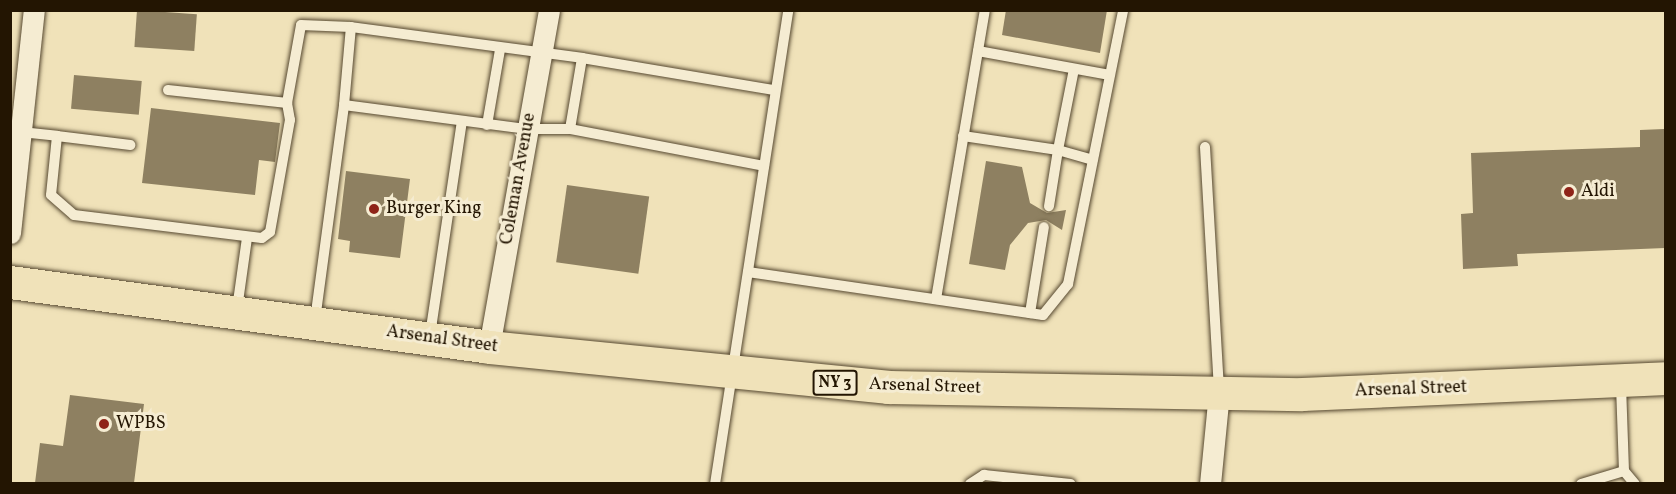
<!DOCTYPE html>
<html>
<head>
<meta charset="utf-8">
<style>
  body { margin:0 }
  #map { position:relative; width:1676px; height:494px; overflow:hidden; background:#f0e2b9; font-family:Vollkorn,serif }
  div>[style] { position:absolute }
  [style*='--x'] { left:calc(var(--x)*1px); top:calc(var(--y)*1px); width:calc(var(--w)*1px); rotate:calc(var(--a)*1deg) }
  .building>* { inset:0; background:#8e8061; transform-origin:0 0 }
  .roads { filter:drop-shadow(0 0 2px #564830) drop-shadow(0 0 2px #564830) }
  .service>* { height:10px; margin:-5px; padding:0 5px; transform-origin:5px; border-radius:5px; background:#f5ecd2 }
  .minor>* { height:21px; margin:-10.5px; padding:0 10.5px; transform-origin:10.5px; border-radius:10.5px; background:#f5ecd2 }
  .trunk>* { height:33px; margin:-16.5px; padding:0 16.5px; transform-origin:16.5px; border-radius:16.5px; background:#f0e2b9 }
  .dots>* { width:16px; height:16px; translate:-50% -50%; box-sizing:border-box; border:3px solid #f5ecd2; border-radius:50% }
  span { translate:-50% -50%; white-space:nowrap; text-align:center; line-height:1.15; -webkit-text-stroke:6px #f5ecd2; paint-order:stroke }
  .shield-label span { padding:2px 4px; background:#f5ecd2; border:2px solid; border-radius:4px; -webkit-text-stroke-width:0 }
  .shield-label { font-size:16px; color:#231502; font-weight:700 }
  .street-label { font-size:18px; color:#231502 }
  .poi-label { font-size:18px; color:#231502 }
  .left { translate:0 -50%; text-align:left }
  .frame { position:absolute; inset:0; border:12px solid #231502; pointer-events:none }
</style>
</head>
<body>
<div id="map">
  <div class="building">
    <div style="left:137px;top:10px;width:60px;height:37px;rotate:4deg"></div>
    <div style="clip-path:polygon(1006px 10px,1107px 10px,1100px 53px,1002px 35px)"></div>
    <div style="left:74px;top:75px;width:68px;height:34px;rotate:5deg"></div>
    <div style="clip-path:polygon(151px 108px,280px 123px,275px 162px,259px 160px,255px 195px,142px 183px)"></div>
    <div style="clip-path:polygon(1664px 129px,1665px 248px,1517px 254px,1518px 266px,1463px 269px,1461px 214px,1473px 213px,1471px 153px,1640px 147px,1640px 130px)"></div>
    <div style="clip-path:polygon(986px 161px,1022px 167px,1030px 203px,1047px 213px,1066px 210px,1062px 230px,1046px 220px,1028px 223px,1010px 245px,1005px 270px,969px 264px)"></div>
    <div style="clip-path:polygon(346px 171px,410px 179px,400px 258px,349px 252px,350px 241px,338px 239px)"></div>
    <div style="left:567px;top:185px;width:83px;height:78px;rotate:8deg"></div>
    <div style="clip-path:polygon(70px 395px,144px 404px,134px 483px,35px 483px,40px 443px,63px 446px)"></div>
  </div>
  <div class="roads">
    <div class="service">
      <div style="--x:978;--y:51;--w:134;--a:10.3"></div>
      <div style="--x:1074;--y:69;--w:83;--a:101.2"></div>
      <div style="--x:1058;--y:150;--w:36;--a:16"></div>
      <div style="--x:168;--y:90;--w:120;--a:6.2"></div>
      <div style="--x:287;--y:103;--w:79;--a:-79.8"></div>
      <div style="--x:301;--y:25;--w:50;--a:2.3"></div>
      <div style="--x:344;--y:105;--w:78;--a:-84.9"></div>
      <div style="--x:351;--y:27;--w:233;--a:7.6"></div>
      <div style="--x:487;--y:125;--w:76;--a:-80.2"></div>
      <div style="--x:21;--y:132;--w:36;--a:6"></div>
      <div style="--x:57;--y:136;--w:59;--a:95.8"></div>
      <div style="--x:51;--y:195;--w:30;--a:41"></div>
      <div style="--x:74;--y:215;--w:189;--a:7"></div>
      <div style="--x:262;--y:238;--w:10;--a:-37"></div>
      <div style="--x:270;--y:232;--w:114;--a:-79.9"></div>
      <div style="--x:290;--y:120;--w:17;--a:-100"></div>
      <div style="--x:57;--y:136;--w:74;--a:7"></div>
      <div style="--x:963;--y:136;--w:96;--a:8.4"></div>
      <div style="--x:1058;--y:150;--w:57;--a:99.1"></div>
      <div style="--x:1205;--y:147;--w:243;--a:86.7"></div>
      <div style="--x:764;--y:166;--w:197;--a:-169.2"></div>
      <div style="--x:570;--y:129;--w:72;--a:-80.4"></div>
      <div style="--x:582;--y:58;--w:195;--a:9.5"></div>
      <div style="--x:748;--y:272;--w:298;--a:8.3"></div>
      <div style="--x:1043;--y:315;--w:40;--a:-51"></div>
      <div style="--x:1068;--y:284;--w:279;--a:-78.6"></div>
      <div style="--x:936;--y:299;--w:293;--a:-80.4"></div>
      <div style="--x:237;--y:309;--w:72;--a:-82"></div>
      <div style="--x:1030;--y:313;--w:87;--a:-80.8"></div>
      <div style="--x:315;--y:320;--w:217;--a:-82.3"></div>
      <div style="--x:344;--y:105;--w:185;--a:7.5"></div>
      <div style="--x:527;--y:129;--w:43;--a:0"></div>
      <div style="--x:430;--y:335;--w:215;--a:-81.5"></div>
      <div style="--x:1624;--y:471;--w:17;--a:50"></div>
      <div style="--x:715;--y:484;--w:480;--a:-81.2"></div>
      <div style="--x:970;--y:484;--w:17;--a:-33"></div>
      <div style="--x:984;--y:475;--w:87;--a:5.9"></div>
      <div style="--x:1581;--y:484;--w:45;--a:-16.8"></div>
      <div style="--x:1624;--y:471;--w:88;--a:-92"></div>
    </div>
    <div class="minor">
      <div style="--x:10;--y:233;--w:224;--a:-83.9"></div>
      <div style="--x:489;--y:347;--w:342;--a:-79.9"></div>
      <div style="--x:1210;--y:484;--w:91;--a:-84.4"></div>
    </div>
    <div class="trunk">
      <div style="--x:10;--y:282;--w:483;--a:7.7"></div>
      <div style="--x:489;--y:347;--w:401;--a:5.7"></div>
      <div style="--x:888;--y:387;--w:414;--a:1"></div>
      <div style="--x:1302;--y:394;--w:364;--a:-2.5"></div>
    </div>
  </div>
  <div class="dots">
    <div style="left:1569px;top:192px;background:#8f2418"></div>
    <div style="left:374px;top:209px;background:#8f2418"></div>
    <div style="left:104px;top:424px;background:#8f2418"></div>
  </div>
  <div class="shield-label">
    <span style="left:835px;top:383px">NY 3</span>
  </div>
  <div class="street-label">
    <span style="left:519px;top:179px;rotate:-80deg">Coleman Avenue</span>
    <span style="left:442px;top:340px;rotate:8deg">Arsenal Street</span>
    <span style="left:925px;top:387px;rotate:2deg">Arsenal Street</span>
    <span style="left:1411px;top:390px;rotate:-2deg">Arsenal Street</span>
  </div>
  <div class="poi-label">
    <span class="left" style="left:1581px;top:192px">Aldi</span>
    <span class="left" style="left:386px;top:209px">Burger King</span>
    <span class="left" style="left:116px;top:424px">WPBS</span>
  </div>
  <div class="frame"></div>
</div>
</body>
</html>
